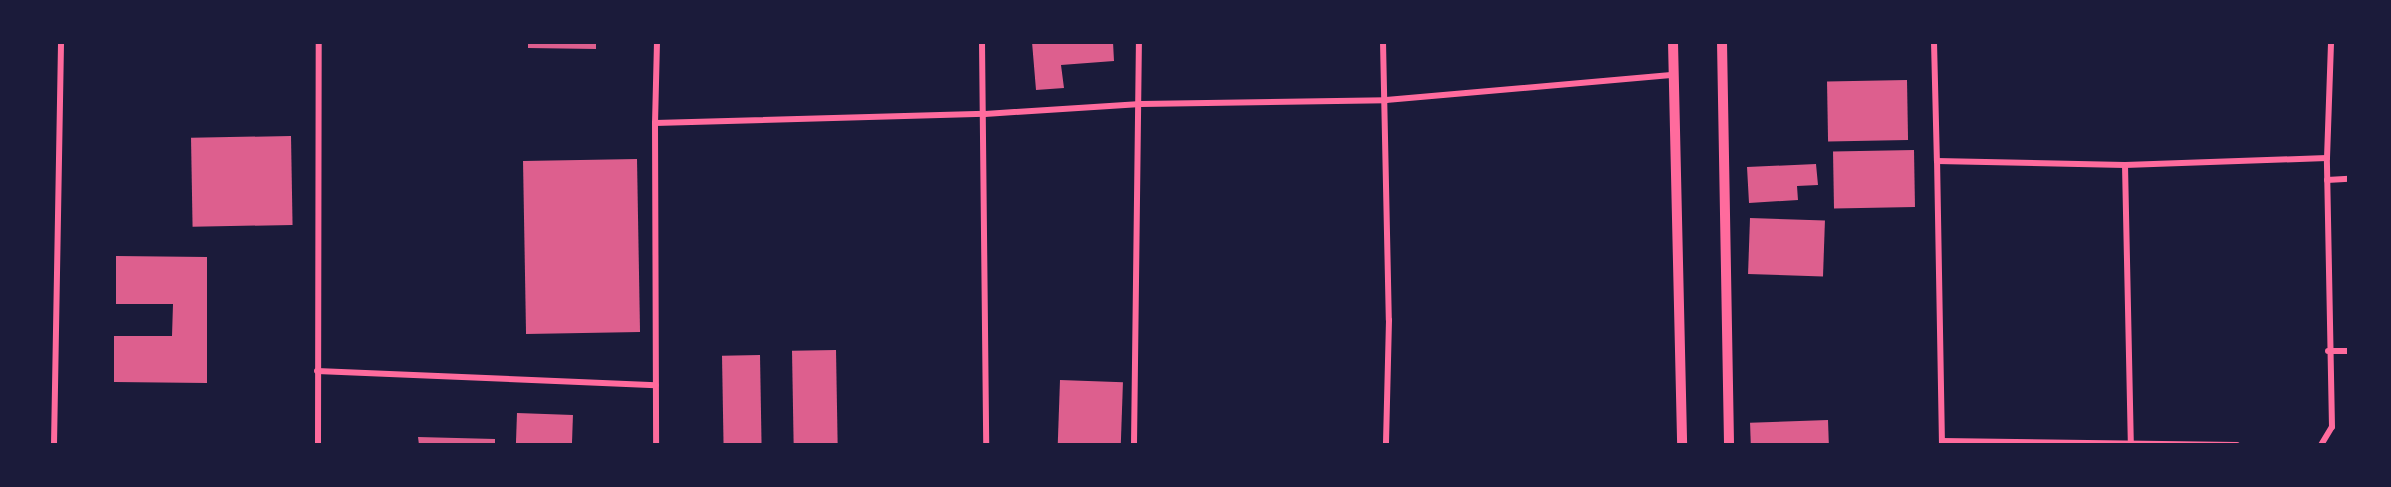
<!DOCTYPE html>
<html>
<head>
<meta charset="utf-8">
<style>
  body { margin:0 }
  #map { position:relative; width:2391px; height:487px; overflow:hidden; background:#1b1b3a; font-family:Lato,sans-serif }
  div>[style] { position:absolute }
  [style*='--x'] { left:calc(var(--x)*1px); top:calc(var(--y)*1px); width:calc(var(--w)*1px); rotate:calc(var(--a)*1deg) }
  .building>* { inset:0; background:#dd5f8e; transform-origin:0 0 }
  .minor>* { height:6px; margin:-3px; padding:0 3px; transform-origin:3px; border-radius:3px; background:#ff6b9d }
  .tertiary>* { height:10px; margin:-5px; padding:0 5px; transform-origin:5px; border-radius:5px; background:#ff6b9d }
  span { translate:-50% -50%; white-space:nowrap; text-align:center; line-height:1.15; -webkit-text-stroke:5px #1b1b3a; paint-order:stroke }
  .frame { position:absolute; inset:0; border:44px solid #1b1b3a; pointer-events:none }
</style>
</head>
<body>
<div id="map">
  <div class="building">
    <div style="clip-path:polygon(528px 42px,596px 42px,596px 49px,528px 48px)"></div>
    <div style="clip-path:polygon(1032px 42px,1113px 42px,1114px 61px,1061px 65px,1064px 88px,1036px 90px)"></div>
    <div style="left:1907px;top:80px;width:60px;height:80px;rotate:89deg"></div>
    <div style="left:291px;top:136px;width:89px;height:100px;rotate:89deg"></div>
    <div style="left:1914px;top:150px;width:57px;height:81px;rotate:89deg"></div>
    <div style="left:637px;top:159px;width:173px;height:114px;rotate:89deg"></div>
    <div style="clip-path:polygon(1816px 164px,1818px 185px,1797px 186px,1798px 200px,1749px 203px,1747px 167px)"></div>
    <div style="left:1750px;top:218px;width:75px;height:56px;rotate:2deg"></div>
    <div style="clip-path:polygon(116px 256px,207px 257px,207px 383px,114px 382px,114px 336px,172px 336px,173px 304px,116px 304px)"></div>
    <div style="left:836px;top:350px;width:95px;height:44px;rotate:89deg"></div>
    <div style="left:760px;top:355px;width:90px;height:38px;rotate:89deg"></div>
    <div style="left:1060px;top:380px;width:63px;height:65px;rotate:2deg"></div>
    <div style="left:517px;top:413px;width:56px;height:32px;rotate:2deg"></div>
    <div style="left:1828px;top:420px;width:25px;height:78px;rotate:88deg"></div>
    <div style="clip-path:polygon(418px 437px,495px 439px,495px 445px,419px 445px)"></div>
  </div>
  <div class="minor">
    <div style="--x:657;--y:42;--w:81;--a:91.4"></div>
    <div style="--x:655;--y:123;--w:330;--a:-1.6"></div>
    <div style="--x:985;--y:114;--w:156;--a:-3.7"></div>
    <div style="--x:1141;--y:104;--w:245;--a:-0.9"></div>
    <div style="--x:1386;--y:100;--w:289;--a:-5"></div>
    <div style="--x:982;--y:42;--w:403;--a:89.4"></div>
    <div style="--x:1383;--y:42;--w:278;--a:88.8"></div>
    <div style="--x:1389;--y:320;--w:125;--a:91.4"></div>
    <div style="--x:1934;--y:42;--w:119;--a:88.6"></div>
    <div style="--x:655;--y:123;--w:322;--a:89.8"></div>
    <div style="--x:2125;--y:165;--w:278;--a:88.8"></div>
    <div style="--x:2327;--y:180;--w:22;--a:-3"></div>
    <div style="--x:2328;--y:351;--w:21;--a:0"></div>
    <div style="--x:317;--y:371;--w:339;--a:2.4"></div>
    <div style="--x:1942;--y:441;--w:295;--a:0.8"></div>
    <div style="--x:54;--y:445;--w:403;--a:-89"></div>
    <div style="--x:318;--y:445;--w:403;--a:-89.9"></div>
    <div style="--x:1134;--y:445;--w:403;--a:-89.3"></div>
    <div style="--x:1942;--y:445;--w:284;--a:-91"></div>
    <div style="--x:1937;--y:161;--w:188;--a:1.2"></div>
    <div style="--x:2125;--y:165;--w:202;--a:-2"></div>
    <div style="--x:2321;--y:445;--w:21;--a:-59"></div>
    <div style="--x:2332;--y:427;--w:269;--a:-91.1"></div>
    <div style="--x:2327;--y:158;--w:116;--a:-88"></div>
  </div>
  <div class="tertiary">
    <div style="--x:1673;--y:42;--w:403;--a:88.7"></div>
    <div style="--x:1722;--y:42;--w:403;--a:89"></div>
  </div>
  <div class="frame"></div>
</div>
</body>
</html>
